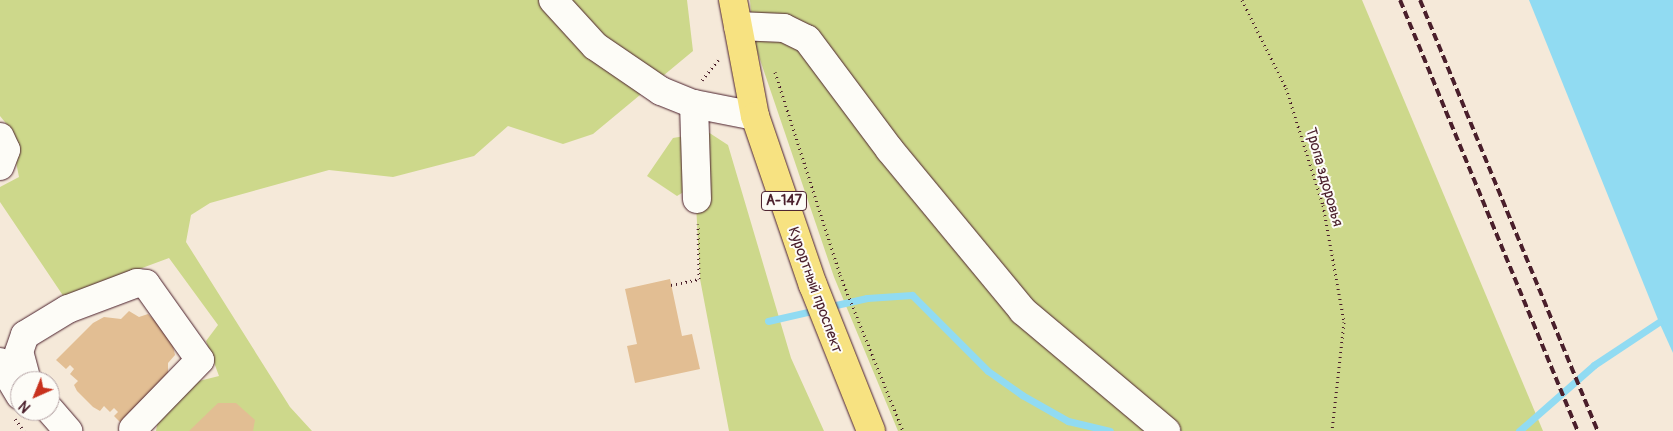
<!DOCTYPE html>
<html>
<head>
<meta charset="utf-8">
<style>
  body { margin:0 }
  #map { position:relative; width:1673px; height:431px; overflow:hidden; background:#f5e9d9; font-family:Pangolin,sans-serif }
  div>[style] { position:absolute }
  [style*='--x'] { left:calc(var(--x)*1px); top:calc(var(--y)*1px); width:calc(var(--w)*1px); rotate:calc(var(--a)*1deg) }
  .green>* { inset:0; background:#cdd88b }
  .water>* { inset:0; background:#91dbf2 }
  .stream>* { height:7px; margin:-3.5px; padding:0 3.5px; transform-origin:3.5px; border-radius:3.5px; background:#91dbf2 }
  .building>* { inset:0; background:#e2be93 }
  .path>* { height:3px; margin-top:-1.5px; transform-origin:0; background:repeating-linear-gradient(90deg,#4a1f2b 0 1px,transparent 0 5px) }
  .roads { filter:drop-shadow(0 0 1px #4a1f2b) drop-shadow(0 0 1px #4a1f2b) }
  .minor>* { height:28px; margin:-14px; padding:0 14px; transform-origin:14px; border-radius:14px; background:#fdfcf7 }
  .major>* { height:28px; margin:-14px; padding:0 14px; transform-origin:14px; border-radius:14px; background:#f7e281 }
  .rail>* { height:4px; margin-top:-2px; transform-origin:0; background:repeating-linear-gradient(90deg,#4a1f2b 0 8px,transparent 0 12px) }
  span { translate:-50% -50%; white-space:nowrap; text-align:center; line-height:1.15; -webkit-text-stroke:4px #fdfcf7; paint-order:stroke }
  .shield-label span { padding:1px 4px; background:#fdfcf7; border:1px solid; border-radius:4px; -webkit-text-stroke-width:0 }
  .shield-label { font-size:14px; color:#4a1f2b; font-weight:700 }
  .street-label { font-size:15px; color:#4a1f2b }
  .north { position:absolute; left:10px; top:371px; width:50px; height:50px; box-sizing:border-box; background:#fdfcf7; border:1px solid #b5a4a5; border-radius:50%; rotate:224deg; font-size:14px; font-weight:700; line-height:20px; text-align:center; color:#4a1f2b }
  .north::after { content:''; display:block; margin:auto; width:18px; height:22px; background:#c8321e; clip-path:polygon(50% 0,100% 100%,50% 72%,0 100%) }
</style>
</head>
<body>
<div id="map">
  <div class="green">
    <div style="clip-path:polygon(0 0,687px 0,693px 51px,593px 134px,563px 144px,508px 126px,474px 156px,393px 177px,329px 170px,210px 203px,191px 215px,186px 242px,290px 407px,312px 431px,156px 431px,159px 415px,191px 383px,219px 376px,206px 341px,218px 325px,169px 258px,64px 297px,0 202px,0 187px,19px 177px,9px 127px,0 116px)"></div>
    <div style="clip-path:polygon(750px 0,1362px 0,1543px 431px,898px 431px,834px 277px,753px 39px)"></div>
    <div style="clip-path:polygon(708px 132px,728px 145px,791px 358px,824px 431px,729px 431px,700px 279px,695px 185px,677px 196px,647px 176px,673px 138px)"></div>
  </div>
  <div class="water">
    <div style="clip-path:polygon(1529px 0,1673px 0,1673px 353px,1659px 322px)"></div>
  </div>
  <div class="stream">
    <div style="--x:827;--y:307;--w:41;--a:-12.7"></div>
    <div style="--x:867;--y:298;--w:45;--a:-3.8"></div>
    <div style="--x:912;--y:295;--w:107;--a:45"></div>
    <div style="--x:988;--y:371;--w:42;--a:35.2"></div>
    <div style="--x:1022;--y:395;--w:53;--a:29.5"></div>
    <div style="--x:1068;--y:421;--w:43;--a:13.4"></div>
    <div style="--x:768;--y:321;--w:49;--a:-12.9"></div>
    <div style="--x:1519;--y:431;--w:100;--a:-41.3"></div>
    <div style="--x:1594;--y:365;--w:78;--a:-33.5"></div>
  </div>
  <div class="building">
    <div style="clip-path:polygon(670px 279px,682px 336px,692px 334px,700px 369px,635px 383px,627px 346px,637px 344px,625px 289px)"></div>
    <div style="clip-path:polygon(129px 311px,139px 317px,148px 314px,171px 336px,175px 355px,168px 363px,168px 376px,125px 427px,114px 416px,118px 412px,114px 408px,110px 412px,104px 406px,100px 411px,93px 407px,77px 391px,74px 385px,78px 381px,70px 374px,74px 369px,70px 365px,66px 369px,56px 360px,93px 323px,104px 317px,121px 319px)"></div>
    <div style="clip-path:polygon(218px 403px,236px 403px,255px 420px,253px 431px,189px 431px)"></div>
  </div>
  <div class="path">
    <div style="--x:1242;--y:0;--w:98;--a:63.4"></div>
    <div style="--x:1286;--y:88;--w:123;--a:72.5"></div>
    <div style="--x:1323;--y:205;--w:119;--a:79.8"></div>
    <div style="--x:1344;--y:322;--w:110;--a:96.3"></div>
    <div style="--x:775;--y:72;--w:213;--a:72.2"></div>
    <div style="--x:840;--y:275;--w:168;--a:68"></div>
    <div style="--x:702;--y:80;--w:26;--a:-51"></div>
    <div style="--x:671;--y:285;--w:29;--a:-12"></div>
    <div style="--x:699;--y:279;--w:55;--a:-91"></div>
    <div style="--x:15;--y:419;--w:15;--a:53"></div>
  </div>
  <div class="roads">
    <div class="minor">
      <div style="--x:553;--y:0;--w:62;--a:47.6"></div>
      <div style="--x:595;--y:46;--w:80;--a:34.3"></div>
      <div style="--x:661;--y:91;--w:35;--a:22"></div>
      <div style="--x:694;--y:104;--w:62;--a:11.1"></div>
      <div style="--x:738;--y:26;--w:46;--a:2.5"></div>
      <div style="--x:784;--y:28;--w:25;--a:26"></div>
      <div style="--x:807;--y:39;--w:139;--a:53.2"></div>
      <div style="--x:890;--y:150;--w:209;--a:50.4"></div>
      <div style="--x:1023;--y:311;--w:187;--a:40"></div>
      <div style="--x:694;--y:104;--w:95;--a:88.2"></div>
      <div style="--x:0;--y:137;--w:14;--a:65"></div>
      <div style="--x:6;--y:150;--w:17;--a:111"></div>
      <div style="--x:0;--y:362;--w:39;--a:59"></div>
      <div style="--x:27;--y:381;--w:30;--a:-105"></div>
      <div style="--x:19;--y:352;--w:18;--a:-71"></div>
      <div style="--x:25;--y:335;--w:50;--a:-31.2"></div>
      <div style="--x:68;--y:309;--w:74;--a:-20.6"></div>
      <div style="--x:137;--y:283;--w:9;--a:6"></div>
      <div style="--x:146;--y:284;--w:93;--a:54.6"></div>
      <div style="--x:200;--y:360;--w:96;--a:134.2"></div>
      <div style="--x:50;--y:410;--w:28;--a:49"></div>
    </div>
    <div class="major">
      <div style="--x:733;--y:0;--w:118;--a:79.3"></div>
      <div style="--x:755;--y:116;--w:179;--a:71.1"></div>
      <div style="--x:813;--y:285;--w:157;--a:68.3"></div>
    </div>
  </div>
  <div class="rail">
    <div style="--x:1400;--y:0;--w:466;--a:67.6"></div>
    <div style="--x:1420;--y:0;--w:466;--a:67.6"></div>
  </div>
  <div class="shield-label">
    <span style="left:784px;top:201px">А-147</span>
  </div>
  <div class="street-label">
    <span style="left:1324px;top:177px;rotate:74deg">Тропа здоровья</span>
    <span style="left:815px;top:290px;rotate:70deg">Курортный проспект</span>
  </div>
  <div class="north">N</div>
</div>
</body>
</html>
